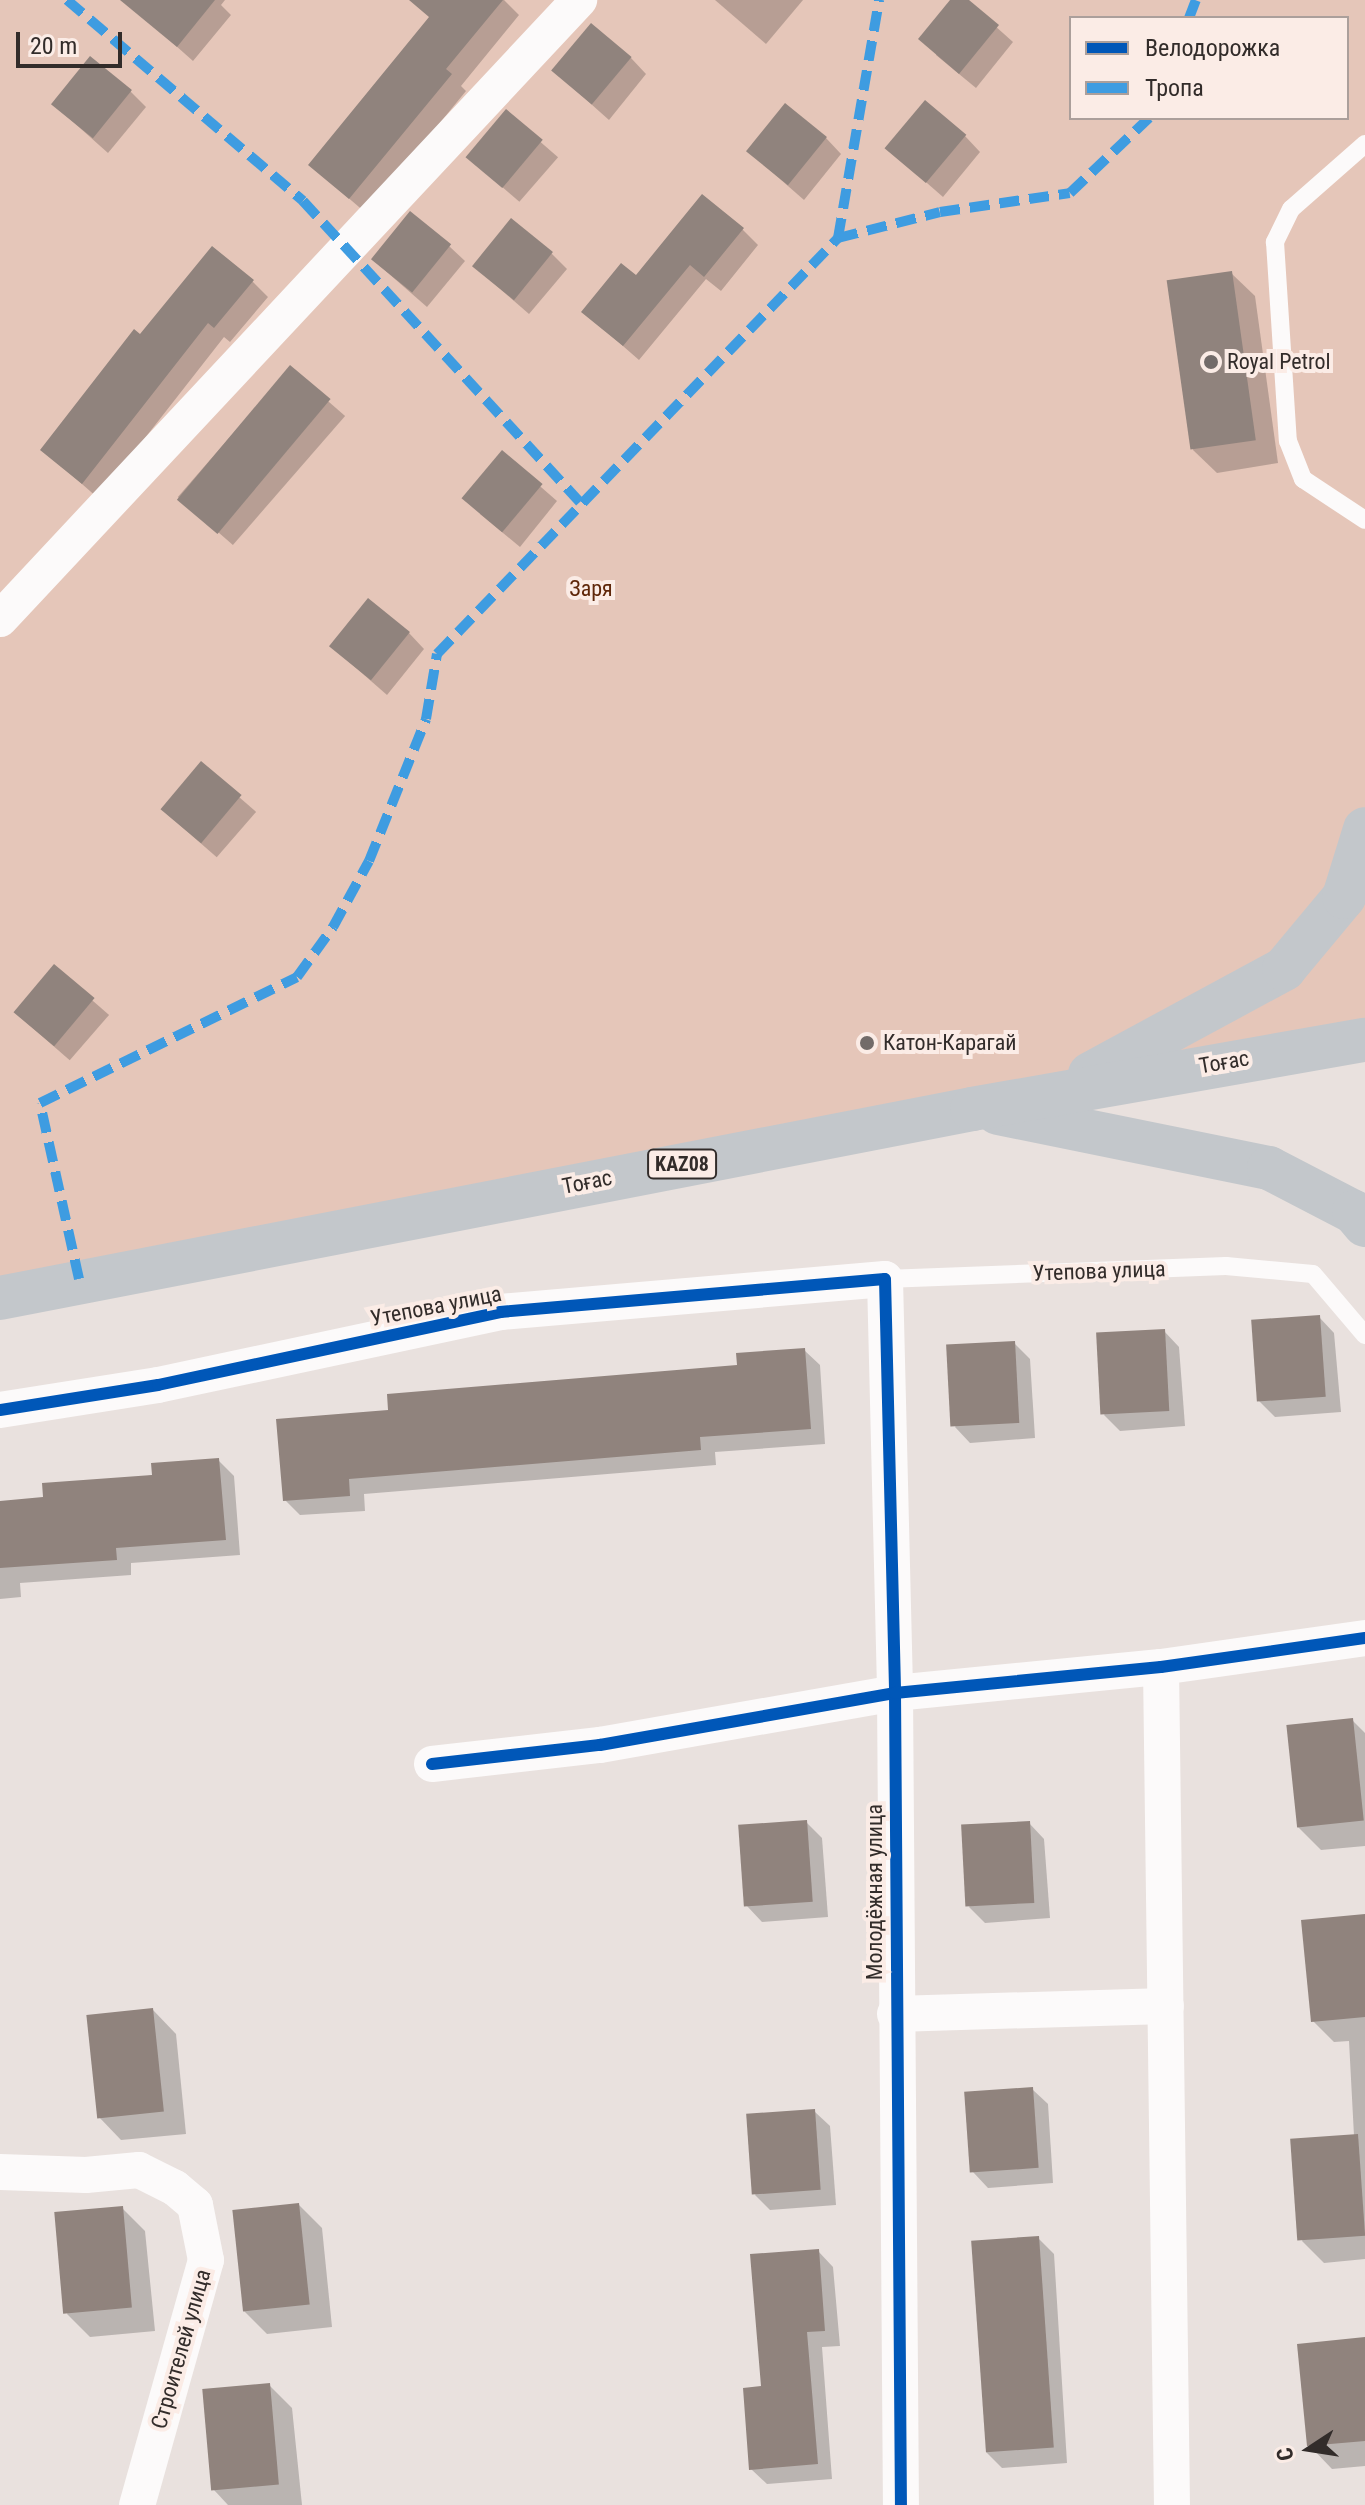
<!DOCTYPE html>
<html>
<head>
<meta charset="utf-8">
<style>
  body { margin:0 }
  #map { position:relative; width:1365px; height:2505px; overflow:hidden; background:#e9e1de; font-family:"Roboto Condensed",sans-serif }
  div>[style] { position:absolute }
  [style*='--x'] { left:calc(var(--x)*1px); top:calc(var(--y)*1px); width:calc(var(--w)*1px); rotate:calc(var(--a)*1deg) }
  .green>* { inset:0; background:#e5c6b9 }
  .shadow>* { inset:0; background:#0003; transform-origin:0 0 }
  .building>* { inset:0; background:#90837d; transform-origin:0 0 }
  .lane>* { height:18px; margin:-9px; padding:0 9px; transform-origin:9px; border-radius:9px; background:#fcfafa }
  .street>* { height:36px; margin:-18px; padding:0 18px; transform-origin:18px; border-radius:18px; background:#fcfafa }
  .highway>* { height:44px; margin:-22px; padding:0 22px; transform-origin:22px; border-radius:22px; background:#c3c7cb }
  .quiet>* { height:10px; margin-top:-5px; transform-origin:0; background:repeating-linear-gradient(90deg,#3e9ce1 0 20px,transparent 0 30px) }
  .cycleway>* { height:12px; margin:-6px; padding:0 6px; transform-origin:6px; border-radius:6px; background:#0057b8 }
  .dots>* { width:22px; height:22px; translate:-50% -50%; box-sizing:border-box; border:4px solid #fbece6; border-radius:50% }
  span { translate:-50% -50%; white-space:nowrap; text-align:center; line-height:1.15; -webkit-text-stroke:8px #fbece6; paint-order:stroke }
  .shield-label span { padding:2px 6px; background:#fbece6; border:2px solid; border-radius:6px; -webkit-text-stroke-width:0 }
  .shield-label { font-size:20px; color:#322c2a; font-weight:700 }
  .poi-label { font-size:22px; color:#322c2a }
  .left { translate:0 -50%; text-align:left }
  .park-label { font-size:22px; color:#5f270a }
  .street-label { font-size:22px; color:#322c2a }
  .legend { position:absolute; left:1069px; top:16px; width:280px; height:104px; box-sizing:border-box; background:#fbece6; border:2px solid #ab9f9b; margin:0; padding:10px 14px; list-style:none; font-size:24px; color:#322c2a }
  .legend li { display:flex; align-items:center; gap:16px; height:40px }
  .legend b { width:40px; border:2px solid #ab9f9b }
  .north { position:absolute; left:1269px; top:2409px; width:80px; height:80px; -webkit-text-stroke:6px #fbece6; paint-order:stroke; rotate:258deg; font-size:22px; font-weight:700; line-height:32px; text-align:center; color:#322c2a }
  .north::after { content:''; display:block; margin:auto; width:28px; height:36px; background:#322c2a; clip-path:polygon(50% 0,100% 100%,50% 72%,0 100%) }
  .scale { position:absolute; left:16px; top:32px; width:106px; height:36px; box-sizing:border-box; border:4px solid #322c2a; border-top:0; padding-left:10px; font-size:24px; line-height:28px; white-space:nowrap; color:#322c2a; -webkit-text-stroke:6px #fbece6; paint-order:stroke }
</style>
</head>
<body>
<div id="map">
  <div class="green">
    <div style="clip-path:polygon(evenodd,0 0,1365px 0,1365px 1041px,0 1313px,0 0,1071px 18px,1347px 18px,1347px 118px,1071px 118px,1071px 18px)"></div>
  </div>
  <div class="shadow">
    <div style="clip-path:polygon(149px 0,225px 0,221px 5px,231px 15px,193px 61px,139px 13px)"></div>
    <div style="clip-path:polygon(437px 0,504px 0,519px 15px,461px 86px,466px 91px,366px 213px,310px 165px,432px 18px)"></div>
    <div style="clip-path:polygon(715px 0,803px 0,766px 44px)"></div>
    <div style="clip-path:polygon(953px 0,966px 0,1013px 42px,976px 88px,936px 55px)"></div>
    <div style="clip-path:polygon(631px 58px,646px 74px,609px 120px,554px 71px)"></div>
    <div style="clip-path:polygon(130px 91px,146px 107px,108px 153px,53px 104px)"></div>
    <div style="left:506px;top:112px;width:69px;height:59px;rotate:41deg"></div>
    <div style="clip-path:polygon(965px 136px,980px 152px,943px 197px,888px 149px)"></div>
    <div style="clip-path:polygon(826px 138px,841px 154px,804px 200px,748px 151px)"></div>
    <div style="clip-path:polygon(742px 229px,758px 245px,721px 291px,706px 279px,639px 360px,584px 312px,636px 278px)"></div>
    <div style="clip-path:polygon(449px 246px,465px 261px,427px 307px,372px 259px)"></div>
    <div style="clip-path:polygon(551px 253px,567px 269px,529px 314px,474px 266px)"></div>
    <div style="clip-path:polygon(1231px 273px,1255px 296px,1278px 463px,1217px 473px,1193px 450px)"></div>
    <div style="clip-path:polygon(252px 281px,268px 297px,230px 342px,224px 337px,98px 498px,43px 450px,140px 337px)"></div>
    <div style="left:290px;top:368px;width:73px;height:171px;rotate:41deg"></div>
    <div style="clip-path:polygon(502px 453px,557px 501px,520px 547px,480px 514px)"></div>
    <div style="clip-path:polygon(409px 633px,424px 649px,387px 695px,331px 646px)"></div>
    <div style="left:201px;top:764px;width:73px;height:60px;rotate:41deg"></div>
    <div style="left:54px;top:967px;width:73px;height:60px;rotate:41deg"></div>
    <div style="clip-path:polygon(1319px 1317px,1334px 1333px,1341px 1412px,1275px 1417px,1259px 1401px)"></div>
    <div style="clip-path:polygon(1164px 1331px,1179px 1347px,1185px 1426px,1120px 1431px,1104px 1415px)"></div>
    <div style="clip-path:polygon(1014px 1343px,1030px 1359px,1035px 1438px,970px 1443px,955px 1427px)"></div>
    <div style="clip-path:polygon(804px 1350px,820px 1365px,825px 1444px,715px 1452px,716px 1465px,364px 1494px,365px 1511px,300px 1515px,285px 1500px,390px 1412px,739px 1367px)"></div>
    <div style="clip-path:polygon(218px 1460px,234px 1476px,240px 1555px,131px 1563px,131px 1575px,20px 1583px,21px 1597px,0 1599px,0 1502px,46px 1499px)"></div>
    <div style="clip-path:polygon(1352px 1720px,1365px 1733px,1365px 1846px,1321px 1850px,1297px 1826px)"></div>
    <div style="clip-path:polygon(806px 1822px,822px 1838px,828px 1917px,762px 1922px,747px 1906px)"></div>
    <div style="clip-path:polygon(1029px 1823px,1044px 1839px,1050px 1918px,985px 1923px,969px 1907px)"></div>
    <div style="clip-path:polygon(1365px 1916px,1365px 2259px,1324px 2263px,1302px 2241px,1354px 2136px,1349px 2041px,1334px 2042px,1313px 2021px)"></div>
    <div style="clip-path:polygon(153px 2010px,176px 2034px,186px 2134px,121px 2140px,98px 2116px)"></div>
    <div style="clip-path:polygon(1032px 2089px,1048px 2104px,1053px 2183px,988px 2188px,973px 2172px)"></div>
    <div style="clip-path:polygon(814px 2111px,830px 2126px,836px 2205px,770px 2210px,755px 2195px)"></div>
    <div style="clip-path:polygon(299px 2205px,322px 2228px,332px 2327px,267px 2334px,243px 2310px)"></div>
    <div style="clip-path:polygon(122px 2208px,145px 2231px,155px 2331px,90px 2337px,67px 2314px)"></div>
    <div style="clip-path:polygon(1038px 2238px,1054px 2254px,1067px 2463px,1002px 2468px,986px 2452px)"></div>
    <div style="clip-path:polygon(818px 2251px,833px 2267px,840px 2346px,822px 2347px,832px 2479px,767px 2484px,751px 2469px,763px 2388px)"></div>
    <div style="clip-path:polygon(1365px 2340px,1365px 2466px,1332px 2469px,1309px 2445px)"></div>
    <div style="clip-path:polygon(269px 2385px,292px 2408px,302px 2505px,228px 2505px,214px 2490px)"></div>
  </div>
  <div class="building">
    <div style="clip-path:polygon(120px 0,215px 0,177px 47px)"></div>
    <div style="clip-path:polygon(409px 0,503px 0,446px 69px,452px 74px,349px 199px,308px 165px,429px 17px)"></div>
    <div style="clip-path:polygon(950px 0,969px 0,999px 25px,959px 74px,918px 39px)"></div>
    <div style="left:591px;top:23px;width:53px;height:62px;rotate:40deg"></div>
    <div style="left:90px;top:56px;width:54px;height:62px;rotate:39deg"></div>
    <div style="left:925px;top:100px;width:54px;height:63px;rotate:40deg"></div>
    <div style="left:785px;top:103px;width:54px;height:62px;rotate:39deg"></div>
    <div style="left:506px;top:109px;width:48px;height:63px;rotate:40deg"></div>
    <div style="clip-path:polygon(702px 194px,744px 228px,704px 277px,690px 265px,623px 346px,581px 312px,621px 263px,636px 275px)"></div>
    <div style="left:410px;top:211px;width:53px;height:62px;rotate:39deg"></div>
    <div style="left:511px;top:218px;width:54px;height:62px;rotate:39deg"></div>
    <div style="clip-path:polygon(212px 246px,254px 280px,214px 328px,208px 323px,82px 484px,40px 450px,134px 329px,140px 334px)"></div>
    <div style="left:1232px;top:271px;width:171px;height:66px;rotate:82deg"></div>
    <div style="left:290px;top:365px;width:53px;height:176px;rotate:40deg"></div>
    <div style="left:502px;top:450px;width:53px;height:63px;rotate:40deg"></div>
    <div style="left:368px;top:598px;width:54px;height:62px;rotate:39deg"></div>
    <div style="left:201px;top:761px;width:53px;height:63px;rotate:40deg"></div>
    <div style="left:54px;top:964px;width:53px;height:63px;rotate:40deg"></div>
    <div style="left:1320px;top:1315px;width:82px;height:69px;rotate:86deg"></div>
    <div style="left:1165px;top:1329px;width:82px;height:69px;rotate:87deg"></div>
    <div style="left:1015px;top:1341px;width:82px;height:69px;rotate:87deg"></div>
    <div style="clip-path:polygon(805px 1348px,811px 1429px,700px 1437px,701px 1450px,349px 1479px,350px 1496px,283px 1501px,276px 1419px,388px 1410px,387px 1394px,737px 1365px,736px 1353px)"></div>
    <div style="clip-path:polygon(219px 1458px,226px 1540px,116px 1548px,117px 1560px,0 1568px,0 1501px,43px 1497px,42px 1483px,152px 1475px,151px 1463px)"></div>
    <div style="left:1353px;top:1718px;width:103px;height:67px;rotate:84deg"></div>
    <div style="left:807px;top:1820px;width:82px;height:69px;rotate:86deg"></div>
    <div style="left:1030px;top:1821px;width:82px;height:69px;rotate:87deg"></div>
    <div style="clip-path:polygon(1365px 1914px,1365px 2017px,1311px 2022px,1301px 1920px)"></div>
    <div style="left:153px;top:2008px;width:104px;height:67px;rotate:84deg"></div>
    <div style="left:1033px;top:2087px;width:81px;height:69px;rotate:86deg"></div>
    <div style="left:815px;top:2109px;width:81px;height:69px;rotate:86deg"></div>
    <div style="left:1358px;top:2134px;width:102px;height:68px;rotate:86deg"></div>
    <div style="left:299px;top:2203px;width:102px;height:67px;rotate:84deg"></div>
    <div style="left:123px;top:2206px;width:102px;height:69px;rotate:85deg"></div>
    <div style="left:1039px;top:2236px;width:212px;height:68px;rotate:86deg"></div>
    <div style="clip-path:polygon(819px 2249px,825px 2331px,807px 2332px,818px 2464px,749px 2470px,743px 2388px,761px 2386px,750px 2254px)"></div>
    <div style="clip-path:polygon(1365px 2337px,1365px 2441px,1307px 2446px,1297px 2344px)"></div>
    <div style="left:270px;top:2383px;width:102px;height:68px;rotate:85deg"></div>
  </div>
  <div class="lane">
    <div style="--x:1365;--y:144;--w:98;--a:138.7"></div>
    <div style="--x:1291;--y:209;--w:37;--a:116"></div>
    <div style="--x:1275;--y:242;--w:199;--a:86.3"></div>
    <div style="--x:1288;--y:441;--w:41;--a:68.5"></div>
    <div style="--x:1303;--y:479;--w:74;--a:33.5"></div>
    <div style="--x:885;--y:1279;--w:341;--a:-2.2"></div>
    <div style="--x:1226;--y:1266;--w:87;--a:5.3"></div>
    <div style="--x:1313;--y:1274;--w:80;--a:49.6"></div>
  </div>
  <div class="street">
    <div style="--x:0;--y:619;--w:848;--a:-46.91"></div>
    <div style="--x:0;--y:1410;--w:160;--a:-9"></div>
    <div style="--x:158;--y:1385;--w:350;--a:-12"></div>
    <div style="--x:500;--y:1312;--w:386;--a:-4.9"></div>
    <div style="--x:885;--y:1279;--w:414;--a:88.6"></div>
    <div style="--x:895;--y:1693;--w:812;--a:89.58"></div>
    <div style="--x:1161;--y:1667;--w:838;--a:89.25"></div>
    <div style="--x:432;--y:1764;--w:169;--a:-6.5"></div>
    <div style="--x:600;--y:1745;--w:300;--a:-10"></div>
    <div style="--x:895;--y:1693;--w:267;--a:-5.6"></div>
    <div style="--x:1161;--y:1667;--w:206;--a:-8.1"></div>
    <div style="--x:895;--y:2014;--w:271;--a:-1.7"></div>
    <div style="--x:0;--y:2172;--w:86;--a:2"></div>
    <div style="--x:86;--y:2175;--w:53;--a:-5.4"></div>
    <div style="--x:139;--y:2170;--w:40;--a:26.6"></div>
    <div style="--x:175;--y:2188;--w:26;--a:40"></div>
    <div style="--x:195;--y:2205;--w:56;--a:78.7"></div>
    <div style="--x:206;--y:2260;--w:255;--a:105.7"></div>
  </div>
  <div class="highway">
    <div style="--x:1090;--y:1074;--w:221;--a:-28.4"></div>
    <div style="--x:1284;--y:969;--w:94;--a:-50.2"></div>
    <div style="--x:1344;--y:897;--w:71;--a:-72.8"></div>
    <div style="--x:998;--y:1113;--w:277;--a:11.5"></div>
    <div style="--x:1269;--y:1168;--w:96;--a:27.4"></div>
    <div style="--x:1354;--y:1212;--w:17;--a:50"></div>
    <div style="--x:0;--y:1298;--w:990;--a:-11"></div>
    <div style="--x:972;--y:1109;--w:399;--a:-10"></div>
  </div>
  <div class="quiet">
    <div style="--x:67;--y:0;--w:310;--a:40.4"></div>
    <div style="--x:303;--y:201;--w:409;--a:47.4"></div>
    <div style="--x:1189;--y:18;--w:19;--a:-69"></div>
    <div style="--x:838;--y:238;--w:242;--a:-80.2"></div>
    <div style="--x:79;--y:1279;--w:180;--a:-102.5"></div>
    <div style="--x:40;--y:1103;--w:286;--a:-26.1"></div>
    <div style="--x:297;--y:977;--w:62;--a:-54.2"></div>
    <div style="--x:333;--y:927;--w:75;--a:-61.4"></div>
    <div style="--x:369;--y:861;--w:153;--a:-68.1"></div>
    <div style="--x:426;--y:719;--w:66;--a:-80.4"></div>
    <div style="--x:437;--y:654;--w:578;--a:-46.05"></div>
    <div style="--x:838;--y:238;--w:105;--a:-14.3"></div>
    <div style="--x:940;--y:212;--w:131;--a:-8.3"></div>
    <div style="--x:1070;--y:193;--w:109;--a:-43.5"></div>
  </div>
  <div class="cycleway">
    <div style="--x:0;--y:1410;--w:160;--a:-9"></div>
    <div style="--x:158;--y:1385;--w:350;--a:-12"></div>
    <div style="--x:500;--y:1312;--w:386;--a:-4.9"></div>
    <div style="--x:885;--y:1279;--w:414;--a:88.6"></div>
    <div style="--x:895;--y:1693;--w:812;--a:89.58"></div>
    <div style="--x:432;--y:1764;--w:169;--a:-6.5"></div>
    <div style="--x:600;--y:1745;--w:300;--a:-10"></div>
    <div style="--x:895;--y:1693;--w:267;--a:-5.6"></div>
    <div style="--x:1161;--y:1667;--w:206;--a:-8.1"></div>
  </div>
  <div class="dots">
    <div style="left:1211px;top:362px;background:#726b69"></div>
    <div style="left:867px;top:1043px;background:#726b69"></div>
  </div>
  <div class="shield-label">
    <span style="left:682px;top:1164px">KAZ08</span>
  </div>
  <div class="poi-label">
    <span class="left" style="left:1227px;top:362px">Royal Petrol</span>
    <span class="left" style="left:883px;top:1043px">Катон-Карагай</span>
  </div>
  <div class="park-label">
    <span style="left:591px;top:589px">Заря</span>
  </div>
  <div class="street-label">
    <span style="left:1224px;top:1062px;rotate:-10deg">Тоғас</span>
    <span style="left:587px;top:1182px;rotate:-11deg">Тоғас</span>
    <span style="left:1099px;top:1271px;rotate:-2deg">Утепова улица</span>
    <span style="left:436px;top:1306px;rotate:-11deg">Утепова улица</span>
    <span style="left:875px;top:1892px;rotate:-90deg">Молодёжная улица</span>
    <span style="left:181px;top:2349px;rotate:-74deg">Строителей улица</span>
  </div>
  <ul class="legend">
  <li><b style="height:10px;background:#0057b8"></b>Велодорожка</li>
  <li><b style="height:10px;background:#3e9ce1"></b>Тропа</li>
  </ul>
  <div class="north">С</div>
  <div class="scale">20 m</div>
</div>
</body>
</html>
